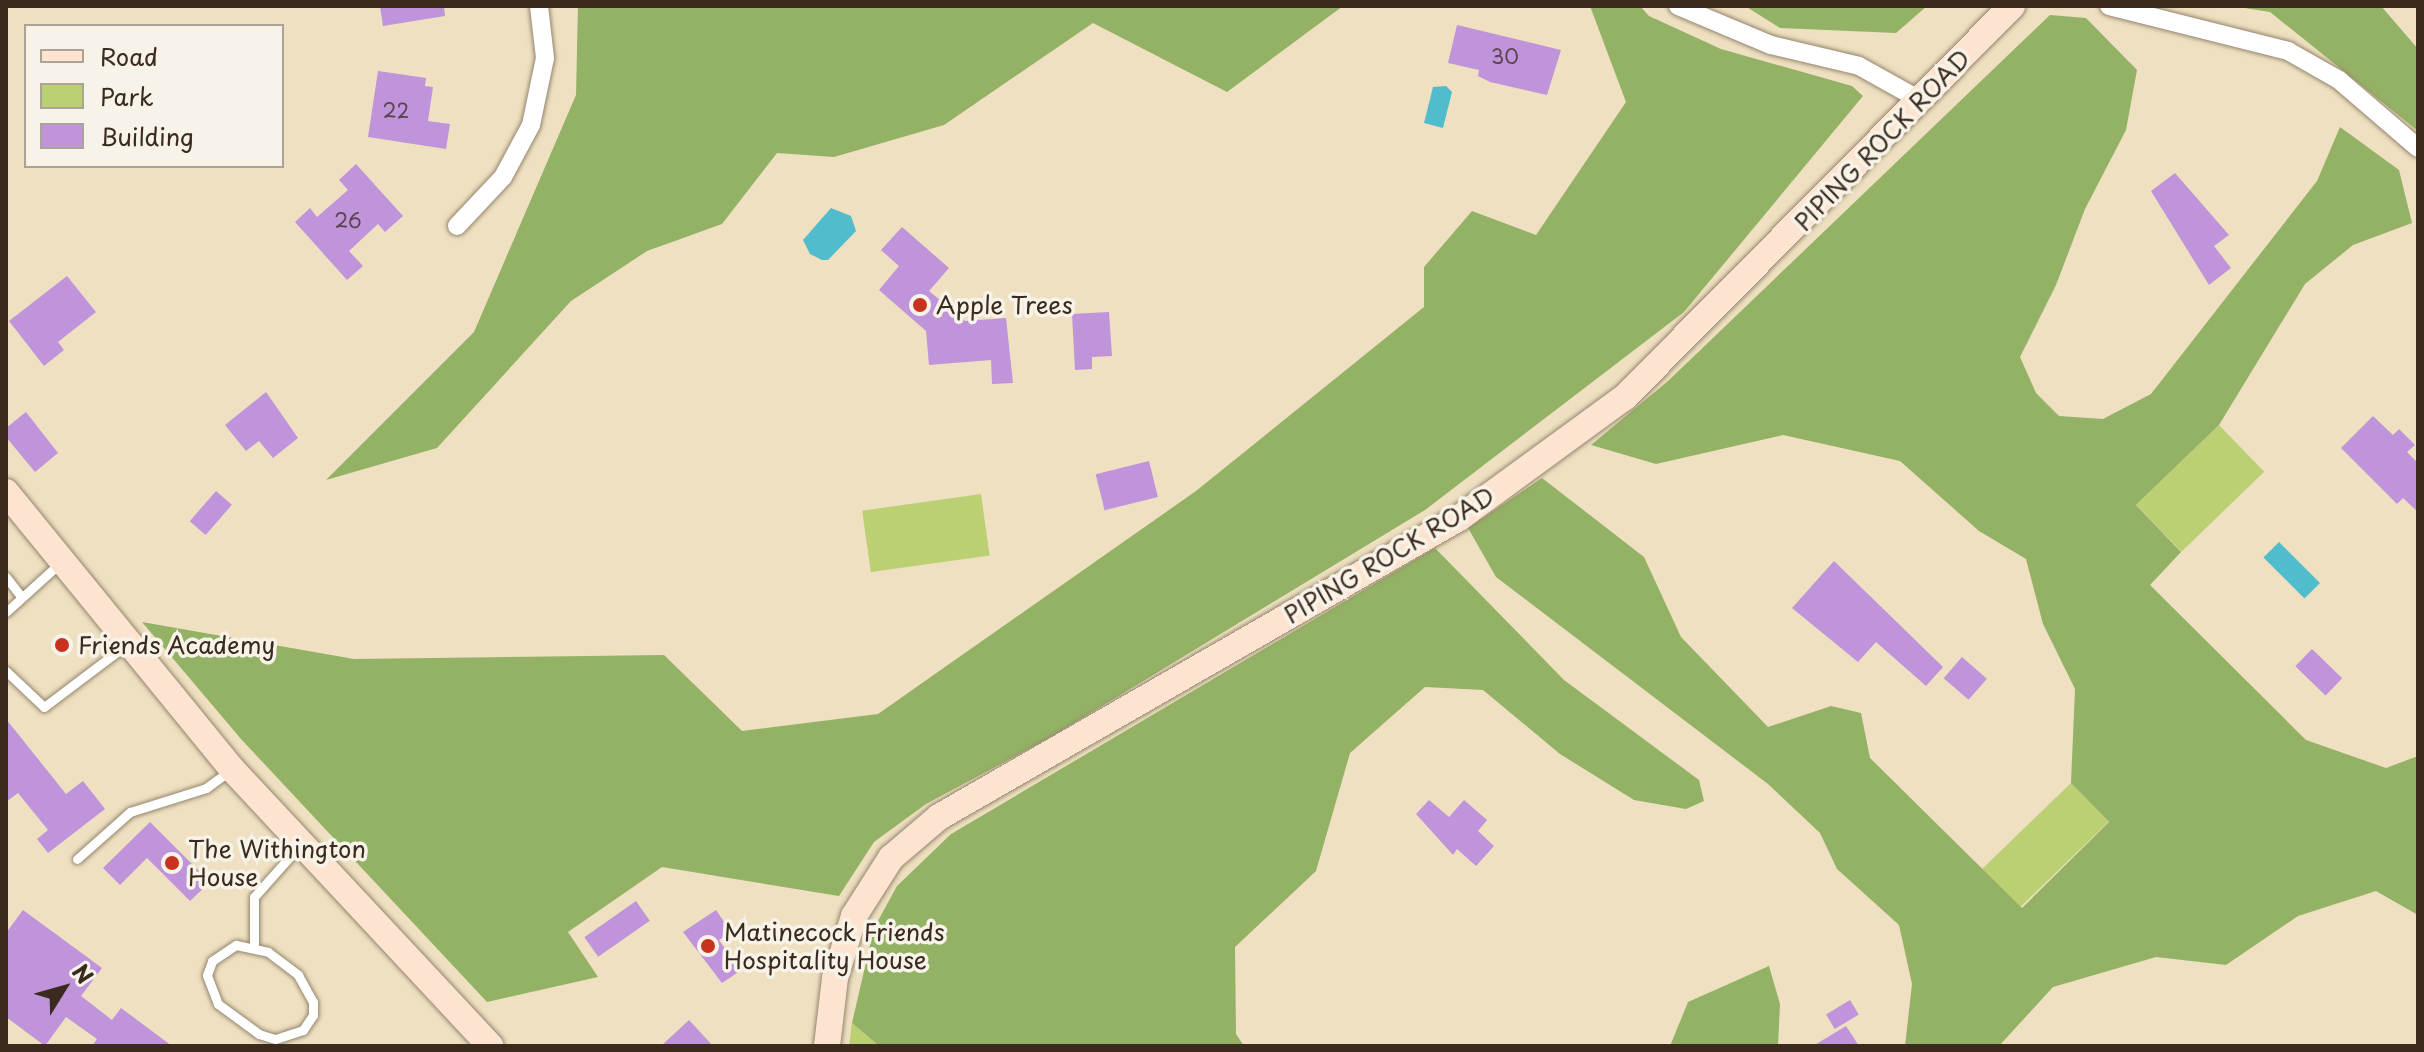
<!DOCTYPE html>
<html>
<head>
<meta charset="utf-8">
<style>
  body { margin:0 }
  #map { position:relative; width:2424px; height:1052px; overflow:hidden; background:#eee0c0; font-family:"Playpen Sans",sans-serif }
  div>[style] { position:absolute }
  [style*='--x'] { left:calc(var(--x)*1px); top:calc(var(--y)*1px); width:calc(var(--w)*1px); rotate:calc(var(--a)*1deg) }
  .green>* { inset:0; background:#bbcf73; transform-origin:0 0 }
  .forest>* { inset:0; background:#94b265 }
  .water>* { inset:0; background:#51bccc; transform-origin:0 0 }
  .building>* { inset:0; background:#bf94da; transform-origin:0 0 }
  .roads { filter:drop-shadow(0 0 2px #94856f) drop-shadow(0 0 2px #94856f) }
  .lane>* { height:9px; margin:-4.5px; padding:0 4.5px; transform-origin:4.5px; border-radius:4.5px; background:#fff }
  .street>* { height:18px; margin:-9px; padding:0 9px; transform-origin:9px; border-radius:9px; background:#fff }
  .secondary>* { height:26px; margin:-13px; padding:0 13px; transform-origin:13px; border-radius:13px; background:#fde4d1 }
  .dots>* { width:22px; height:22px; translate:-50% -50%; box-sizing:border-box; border:4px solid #f7f3e8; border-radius:50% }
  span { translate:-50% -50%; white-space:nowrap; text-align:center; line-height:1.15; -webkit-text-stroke:7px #f7f3e8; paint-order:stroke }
  .number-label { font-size:20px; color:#5c444d }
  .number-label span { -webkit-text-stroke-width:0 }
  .street-label { font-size:24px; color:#3b2a1e }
  .poi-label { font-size:24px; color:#3b2a1e }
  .left { translate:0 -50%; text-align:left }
  .frame { position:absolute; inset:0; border:8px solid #3b2a1e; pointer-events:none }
  .legend { position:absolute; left:24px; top:24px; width:260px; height:144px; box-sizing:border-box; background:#f7f3e8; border:2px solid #aca397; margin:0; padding:10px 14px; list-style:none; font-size:24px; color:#3b2a1e }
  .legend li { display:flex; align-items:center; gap:16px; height:40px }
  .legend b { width:40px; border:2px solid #aca397 }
  .north { position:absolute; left:24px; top:948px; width:80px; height:80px; -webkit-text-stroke:6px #f7f3e8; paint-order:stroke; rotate:53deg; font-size:22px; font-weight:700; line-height:32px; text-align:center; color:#3b2a1e }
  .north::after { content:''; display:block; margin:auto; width:28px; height:36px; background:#3b2a1e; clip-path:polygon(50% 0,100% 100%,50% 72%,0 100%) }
</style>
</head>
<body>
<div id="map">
  <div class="green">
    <div style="left:2219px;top:425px;width:65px;height:115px;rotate:46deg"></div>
    <div style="left:981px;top:494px;width:62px;height:120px;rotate:82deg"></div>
    <div style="left:2071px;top:783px;width:54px;height:124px;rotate:46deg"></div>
    <div style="clip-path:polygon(852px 1023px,879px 1046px,849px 1046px)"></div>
  </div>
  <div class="forest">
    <div style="clip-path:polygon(578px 6px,1343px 6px,1227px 92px,1093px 23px,944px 125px,834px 157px,777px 153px,722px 224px,647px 251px,571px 301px,437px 448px,326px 480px,474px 332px,576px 95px)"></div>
    <div style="clip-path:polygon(1590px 6px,1640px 6px,1649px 16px,1721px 49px,1852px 86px,1863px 96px,1684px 312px,1425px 510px,1051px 737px,926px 804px,874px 842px,839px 896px,662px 867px,568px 932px,598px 977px,487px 1002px,241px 739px,142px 622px,354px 659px,664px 655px,742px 731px,878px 714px,1196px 491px,1424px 307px,1424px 267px,1472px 211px,1536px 235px,1626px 102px)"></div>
    <div style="clip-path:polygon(1745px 6px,1927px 6px,1896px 33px,1780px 28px)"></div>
    <div style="clip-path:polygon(2232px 6px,2381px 6px,2418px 49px,2418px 131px,2270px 12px)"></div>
    <div style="clip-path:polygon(2050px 15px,2086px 18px,2137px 70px,2126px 130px,2085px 209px,2056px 285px,2020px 357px,2036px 393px,2059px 416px,2103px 419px,2151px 394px,2317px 181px,2340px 127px,2399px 170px,2412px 223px,2353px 245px,2305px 284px,2219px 425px,2136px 505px,2181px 552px,2150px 585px,2306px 740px,2386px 768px,2418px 756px,2418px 915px,2376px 891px,2298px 916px,2226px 965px,2156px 957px,2053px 987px,1999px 1046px,1905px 1046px,1912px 984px,1899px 925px,1837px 869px,1820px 833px,1768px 784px,1496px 577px,1468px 528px,1542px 478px,1644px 557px,1681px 637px,1768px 727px,1831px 706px,1861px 713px,1870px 758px,2022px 908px,2109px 822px,2071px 783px,2075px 689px,2043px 624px,2026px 559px,1979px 531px,1900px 461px,1783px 435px,1656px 464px,1591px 445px,1668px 381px)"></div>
    <div style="clip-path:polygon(1435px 548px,1564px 680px,1699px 780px,1704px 801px,1686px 809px,1634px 800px,1560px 754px,1483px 690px,1425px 687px,1350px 753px,1316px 871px,1235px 947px,1236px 1034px,1244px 1046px,879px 1046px,852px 1023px,874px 928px,897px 886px,951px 834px)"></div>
    <div style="clip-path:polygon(1769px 966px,1780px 1004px,1778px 1046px,1670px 1046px,1688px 1002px)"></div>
  </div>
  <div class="water">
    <div style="clip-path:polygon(1446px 86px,1452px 92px,1443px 128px,1424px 123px,1433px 87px)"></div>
    <div style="clip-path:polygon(831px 208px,851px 216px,856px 231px,828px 260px,822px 260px,810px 254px,803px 240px)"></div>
    <div style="left:2279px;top:542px;width:58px;height:22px;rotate:45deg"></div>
  </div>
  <div class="building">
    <div style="clip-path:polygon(380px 6px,444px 6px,445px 16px,383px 26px)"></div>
    <div style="clip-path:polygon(1457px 25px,1561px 50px,1547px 95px,1490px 82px,1478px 76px,1479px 70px,1448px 63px)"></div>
    <div style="clip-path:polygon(378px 71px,426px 78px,425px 86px,433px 87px,428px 121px,450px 124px,446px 149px,368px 137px)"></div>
    <div style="clip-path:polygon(356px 164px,403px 216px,385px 232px,378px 224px,349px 251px,363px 266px,347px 280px,295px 222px,310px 208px,317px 217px,348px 190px,339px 180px)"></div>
    <div style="clip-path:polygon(2175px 173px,2229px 235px,2214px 246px,2231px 268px,2209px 285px,2151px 191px)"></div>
    <div style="clip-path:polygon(902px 227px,949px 268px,929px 291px,965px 321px,1006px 318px,1013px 383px,992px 384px,991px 360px,929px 365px,926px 331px,879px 290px,899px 266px,881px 250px)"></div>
    <div style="clip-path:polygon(67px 276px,96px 312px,58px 342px,64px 350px,44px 366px,9px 321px)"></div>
    <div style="clip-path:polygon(1109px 312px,1112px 356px,1092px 357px,1092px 369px,1075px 370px,1072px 314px)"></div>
    <div style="clip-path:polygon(266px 392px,298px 438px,273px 458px,259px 441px,246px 451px,225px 425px)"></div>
    <div style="clip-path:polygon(26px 412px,58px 453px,35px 472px,6px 437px,6px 428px)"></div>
    <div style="clip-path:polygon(2373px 416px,2393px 435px,2399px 429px,2415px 445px,2407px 452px,2418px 463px,2418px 512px,2403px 498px,2397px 504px,2341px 448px)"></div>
    <div style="left:1149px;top:461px;width:37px;height:55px;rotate:76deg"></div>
    <div style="left:216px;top:491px;width:21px;height:40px;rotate:41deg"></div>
    <div style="clip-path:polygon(1834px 561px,1943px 667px,1926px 686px,1876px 642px,1858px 662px,1792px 608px)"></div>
    <div style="left:2312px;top:649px;width:42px;height:24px;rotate:44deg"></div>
    <div style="left:1962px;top:657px;width:33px;height:28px;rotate:41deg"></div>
    <div style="clip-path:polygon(6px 719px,66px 794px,83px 781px,105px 809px,48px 853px,37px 839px,48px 830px,18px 793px,6px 802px)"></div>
    <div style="clip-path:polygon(1429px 800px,1449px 817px,1464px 800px,1487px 820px,1478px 831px,1494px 846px,1476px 866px,1457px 849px,1453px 855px,1416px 814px)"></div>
    <div style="clip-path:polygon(150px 822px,210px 882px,190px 901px,147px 858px,120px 885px,103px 868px)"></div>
    <div style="left:636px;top:901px;width:24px;height:63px;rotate:55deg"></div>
    <div style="clip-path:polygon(23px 910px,102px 968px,81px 996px,112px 1020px,121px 1008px,172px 1046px,92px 1046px,97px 1039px,66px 1017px,45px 1046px,6px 1017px,6px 933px)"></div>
    <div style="clip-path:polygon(716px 910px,731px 932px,719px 940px,740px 971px,722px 983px,683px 932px)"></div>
    <div style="left:1850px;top:1000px;width:17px;height:28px;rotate:59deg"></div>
    <div style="clip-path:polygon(689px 1020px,713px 1046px,661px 1046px)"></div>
    <div style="clip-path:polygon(1846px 1026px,1859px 1046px,1813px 1046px)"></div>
  </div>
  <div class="roads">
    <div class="lane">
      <div style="--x:6;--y:577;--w:24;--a:52"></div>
      <div style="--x:6;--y:612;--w:72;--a:-42.2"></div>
      <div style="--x:6;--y:671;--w:52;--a:43.5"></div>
      <div style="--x:44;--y:707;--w:103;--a:-37.1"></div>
      <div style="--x:77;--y:859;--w:71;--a:-41.6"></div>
      <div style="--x:130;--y:812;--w:80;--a:-17.5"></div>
      <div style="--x:206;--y:788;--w:29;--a:-36"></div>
      <div style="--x:236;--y:945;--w:33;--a:12"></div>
      <div style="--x:268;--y:952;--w:38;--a:37"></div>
      <div style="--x:298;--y:975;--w:31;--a:61"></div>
      <div style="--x:313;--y:1002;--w:13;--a:90"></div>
      <div style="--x:313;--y:1015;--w:18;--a:124"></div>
      <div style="--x:303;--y:1030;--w:29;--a:162"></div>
      <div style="--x:275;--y:1039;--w:17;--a:-163"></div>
      <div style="--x:259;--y:1034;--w:51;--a:-143.8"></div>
      <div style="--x:218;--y:1004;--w:31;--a:-111"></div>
      <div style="--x:207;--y:975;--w:15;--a:-70"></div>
      <div style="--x:212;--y:961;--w:29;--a:-34"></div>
      <div style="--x:254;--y:946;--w:49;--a:-90"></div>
      <div style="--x:254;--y:897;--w:71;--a:-48.4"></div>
    </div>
    <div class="street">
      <div style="--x:1678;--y:6;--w:101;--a:22.8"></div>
      <div style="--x:1771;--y:45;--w:90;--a:13.4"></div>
      <div style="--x:1859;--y:66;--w:70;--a:29.1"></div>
      <div style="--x:2109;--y:6;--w:185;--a:14.1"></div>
      <div style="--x:2288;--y:51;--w:59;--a:29.6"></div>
      <div style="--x:2339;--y:80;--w:104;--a:40.7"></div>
      <div style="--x:457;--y:226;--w:67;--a:-46.8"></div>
      <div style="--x:503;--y:177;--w:59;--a:-61.7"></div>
      <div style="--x:531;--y:125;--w:68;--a:-78.2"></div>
      <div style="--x:545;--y:58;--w:52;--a:-96.6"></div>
    </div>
    <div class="secondary">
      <div style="--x:6;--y:492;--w:357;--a:50.8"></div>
      <div style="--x:232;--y:769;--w:379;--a:47"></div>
      <div style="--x:827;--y:1046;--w:68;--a:-83.3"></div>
      <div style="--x:835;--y:978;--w:65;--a:-73"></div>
      <div style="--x:854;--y:916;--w:69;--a:-57.5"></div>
      <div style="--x:891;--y:858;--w:63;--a:-40.5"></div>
      <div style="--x:939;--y:817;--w:600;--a:-29.9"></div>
      <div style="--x:1459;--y:518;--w:205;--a:-36.1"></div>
      <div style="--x:1625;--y:397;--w:550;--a:-45.29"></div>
    </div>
  </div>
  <div class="dots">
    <div style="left:920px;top:305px;background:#c8321e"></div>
    <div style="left:62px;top:645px;background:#c8321e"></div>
    <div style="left:172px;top:863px;background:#c8321e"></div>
    <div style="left:708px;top:946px;background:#c8321e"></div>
  </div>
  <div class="number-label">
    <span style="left:1505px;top:56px">30</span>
    <span style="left:396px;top:110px">22</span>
    <span style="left:348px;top:220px">26</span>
  </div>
  <div class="street-label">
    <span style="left:1882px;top:140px;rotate:-46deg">PIPING ROCK ROAD</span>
    <span style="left:1389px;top:555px;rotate:-31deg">PIPING ROCK ROAD</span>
  </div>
  <div class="poi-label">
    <span class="left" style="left:936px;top:305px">Apple Trees</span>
    <span class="left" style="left:78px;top:645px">Friends Academy</span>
    <span class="left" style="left:188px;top:863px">The Withington<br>House</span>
    <span class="left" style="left:724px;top:946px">Matinecock Friends<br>Hospitality House</span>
  </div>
  <div class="frame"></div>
  <ul class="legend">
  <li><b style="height:10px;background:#fde4d1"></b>Road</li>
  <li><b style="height:22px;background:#bbcf73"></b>Park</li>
  <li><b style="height:22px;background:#bf94da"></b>Building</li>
  </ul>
  <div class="north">N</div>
</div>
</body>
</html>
